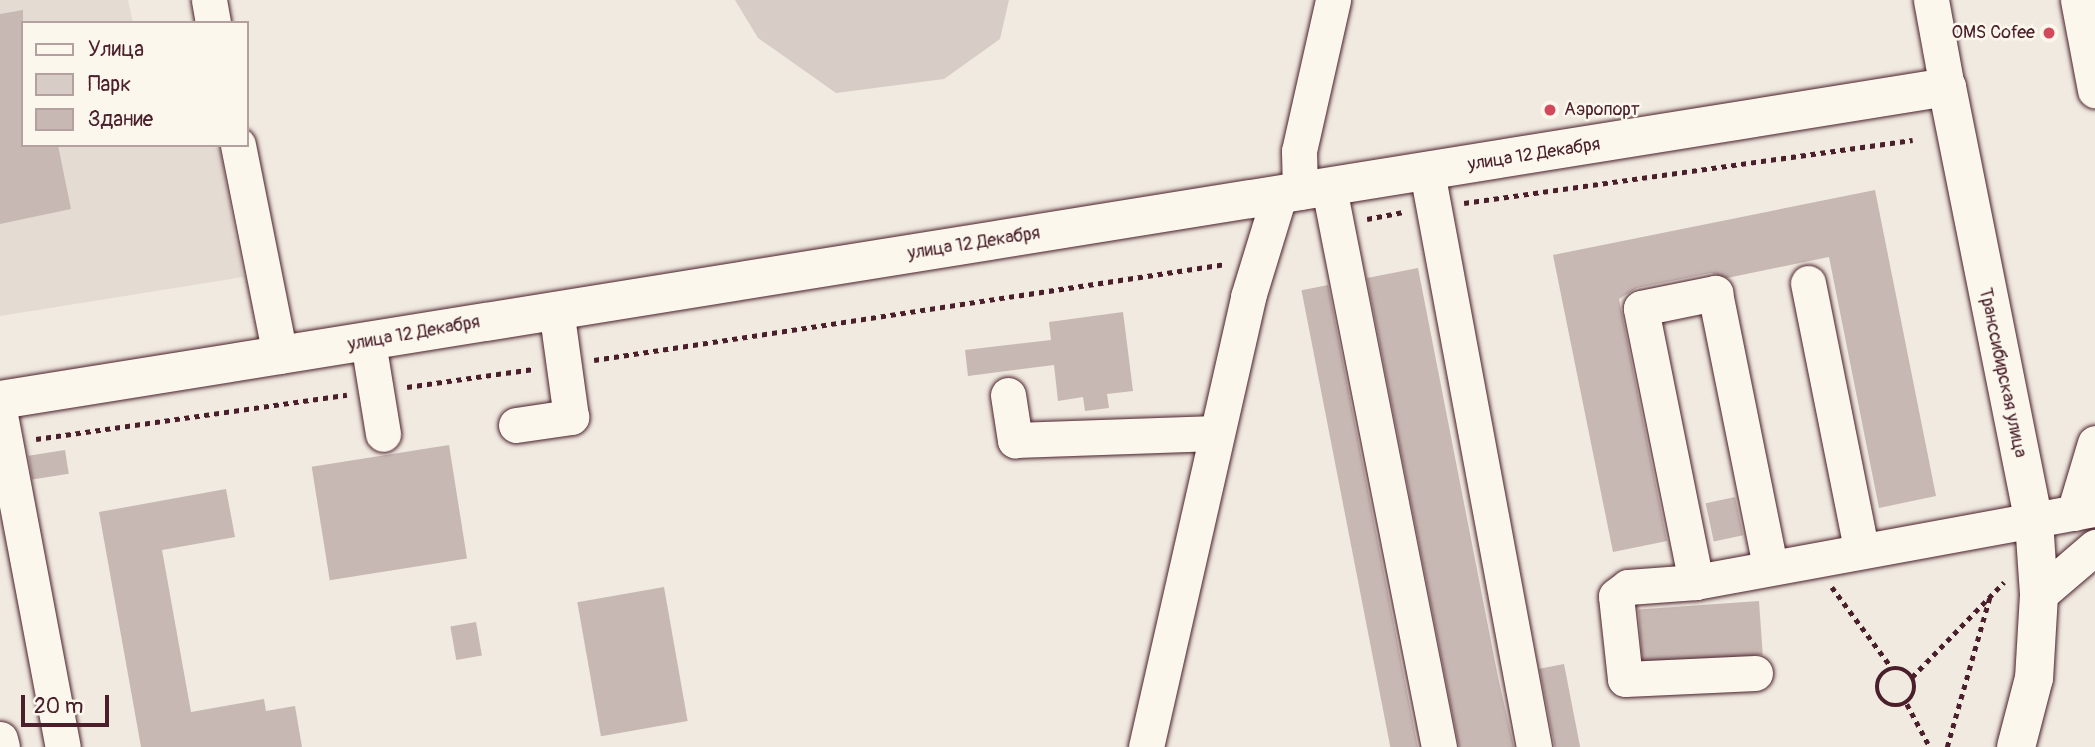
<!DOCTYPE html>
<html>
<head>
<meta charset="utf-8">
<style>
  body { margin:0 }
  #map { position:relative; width:2095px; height:747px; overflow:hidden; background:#f0eae0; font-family:Pangolin,sans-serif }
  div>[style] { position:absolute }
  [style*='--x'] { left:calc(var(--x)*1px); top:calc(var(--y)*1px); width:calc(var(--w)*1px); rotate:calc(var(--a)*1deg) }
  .built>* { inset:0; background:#e4dbd2 }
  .green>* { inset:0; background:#d8ccc6 }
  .building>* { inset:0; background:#c8b8b3; transform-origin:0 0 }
  .path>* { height:4.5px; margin-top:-2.25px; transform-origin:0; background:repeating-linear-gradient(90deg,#4a1f2b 0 5px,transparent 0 10px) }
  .path>.ring { margin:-2.25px; padding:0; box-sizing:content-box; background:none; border:4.5px solid #4a1f2b; border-radius:50% }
  .roads { filter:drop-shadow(0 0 2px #4a1f2b) drop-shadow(0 0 2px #4a1f2b) }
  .minor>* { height:35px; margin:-17.5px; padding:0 17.5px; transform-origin:17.5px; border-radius:17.5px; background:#fbf7ec }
  .major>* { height:38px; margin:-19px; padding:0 19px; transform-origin:19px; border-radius:19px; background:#fbf7ec }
  .dots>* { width:19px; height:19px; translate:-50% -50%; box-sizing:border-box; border:4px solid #fbf7ec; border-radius:50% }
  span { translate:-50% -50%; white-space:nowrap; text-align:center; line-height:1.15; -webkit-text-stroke:5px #fbf7ec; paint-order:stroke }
  .poi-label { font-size:18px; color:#4a1f2b }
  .right { translate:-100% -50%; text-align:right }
  .left { translate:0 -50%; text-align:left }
  .street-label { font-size:18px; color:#4a1f2b }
  .legend { position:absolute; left:21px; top:21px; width:228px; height:126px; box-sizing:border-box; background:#fbf7ec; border:2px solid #b4a19f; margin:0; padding:9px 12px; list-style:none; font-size:21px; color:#4a1f2b }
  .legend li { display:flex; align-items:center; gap:14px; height:35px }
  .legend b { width:35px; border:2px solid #b4a19f }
  .scale { position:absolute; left:21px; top:695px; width:88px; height:32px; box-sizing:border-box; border:4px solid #4a1f2b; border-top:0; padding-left:9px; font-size:21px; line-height:24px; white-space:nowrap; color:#4a1f2b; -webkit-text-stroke:5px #fbf7ec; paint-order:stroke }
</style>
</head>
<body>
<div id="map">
  <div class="built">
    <div style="clip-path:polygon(0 0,128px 0,133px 23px,23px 23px,23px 145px,219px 145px,243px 277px,0 316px)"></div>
  </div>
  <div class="green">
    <div style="clip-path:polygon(735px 0,1009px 0,1000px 39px,944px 79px,836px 93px,758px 38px)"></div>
  </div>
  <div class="building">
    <div style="clip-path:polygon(23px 10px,23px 145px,58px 145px,71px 209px,0 224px,0 14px)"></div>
    <div style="clip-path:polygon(1875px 190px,1936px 496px,1879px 508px,1829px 257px,1727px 278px,1711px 273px,1637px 288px,1619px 299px,1667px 541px,1613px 552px,1553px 255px)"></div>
    <div style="clip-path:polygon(1418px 268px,1498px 677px,1514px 747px,1459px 747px,1367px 278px)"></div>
    <div style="left:1328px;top:285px;width:471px;height:27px;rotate:79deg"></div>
    <div style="clip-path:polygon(1123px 312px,1133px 391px,1107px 394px,1109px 408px,1085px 411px,1083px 397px,1058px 401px,1054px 365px,968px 376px,965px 350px,1051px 340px,1049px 322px)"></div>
    <div style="left:449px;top:445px;width:115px;height:139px;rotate:81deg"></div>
    <div style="left:65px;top:450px;width:24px;height:37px;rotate:81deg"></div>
    <div style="clip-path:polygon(226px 489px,235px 537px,162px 550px,191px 712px,264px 699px,266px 711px,295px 706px,302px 747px,141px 747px,99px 512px)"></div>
    <div style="left:1735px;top:497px;width:39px;height:30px;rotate:78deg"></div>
    <div style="left:664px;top:587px;width:136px;height:88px;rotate:80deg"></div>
    <div style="left:1759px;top:601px;width:54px;height:121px;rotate:86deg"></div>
    <div style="left:476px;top:622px;width:34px;height:26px;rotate:80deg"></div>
    <div style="left:1564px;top:664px;width:85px;height:25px;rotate:79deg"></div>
  </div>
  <div class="path">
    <div style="--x:1464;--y:203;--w:453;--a:-8"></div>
    <div style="--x:1367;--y:219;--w:37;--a:-11"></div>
    <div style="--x:594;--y:360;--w:639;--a:-8.64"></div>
    <div style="--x:407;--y:387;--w:128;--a:-8.1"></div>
    <div style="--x:36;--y:439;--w:314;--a:-8.1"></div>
    <div style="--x:1832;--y:587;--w:101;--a:53.5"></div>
    <div class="ring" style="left:1877px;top:668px;width:33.5px;height:33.5px"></div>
    <div style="--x:1912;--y:677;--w:132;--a:-45.9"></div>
    <div style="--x:1907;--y:704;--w:49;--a:61.9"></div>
    <div style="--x:1947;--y:747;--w:157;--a:-74.1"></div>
  </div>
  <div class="roads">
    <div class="minor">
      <div style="--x:209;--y:0;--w:23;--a:80"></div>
      <div style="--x:1931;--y:0;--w:88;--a:79.6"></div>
      <div style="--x:2078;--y:0;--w:92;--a:79.3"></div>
      <div style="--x:238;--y:145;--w:215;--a:78.7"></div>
      <div style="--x:1427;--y:172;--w:585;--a:79.46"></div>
      <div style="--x:1329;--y:188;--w:570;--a:78.87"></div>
      <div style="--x:1300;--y:192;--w:41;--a:-91.4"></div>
      <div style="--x:1299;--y:151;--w:155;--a:-77.3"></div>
      <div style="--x:1808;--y:283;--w:271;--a:78.7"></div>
      <div style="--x:368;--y:342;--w:93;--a:80.7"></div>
      <div style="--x:1008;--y:395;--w:46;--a:81.2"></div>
      <div style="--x:1015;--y:440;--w:201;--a:-2"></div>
      <div style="--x:0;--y:415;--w:338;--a:79.3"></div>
      <div style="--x:516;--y:425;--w:56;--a:-8.3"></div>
      <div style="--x:571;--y:417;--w:109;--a:-97.9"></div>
      <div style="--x:2074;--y:513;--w:73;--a:-73.3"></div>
      <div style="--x:1696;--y:582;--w:279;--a:-101.4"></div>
      <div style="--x:1641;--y:308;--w:76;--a:-11.5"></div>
      <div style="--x:1715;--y:293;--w:279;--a:78.6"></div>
      <div style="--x:2039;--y:595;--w:74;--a:-40.6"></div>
      <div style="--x:1755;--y:673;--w:130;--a:177.4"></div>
      <div style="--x:1625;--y:679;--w:83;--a:-96.2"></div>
      <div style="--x:1616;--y:596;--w:15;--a:-37"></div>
      <div style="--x:1628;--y:587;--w:68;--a:-4.2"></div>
      <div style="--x:1696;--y:582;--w:406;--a:-10.4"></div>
      <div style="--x:0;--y:739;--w:8;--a:76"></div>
      <div style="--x:1146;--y:747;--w:461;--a:-77.2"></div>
      <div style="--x:1248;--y:297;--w:106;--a:-72.9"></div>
    </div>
    <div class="major">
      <div style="--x:0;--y:400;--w:1972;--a:-9.13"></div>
      <div style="--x:1947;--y:87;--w:443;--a:78.7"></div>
      <div style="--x:2034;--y:521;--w:74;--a:86.1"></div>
      <div style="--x:2039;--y:595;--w:83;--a:93.4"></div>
      <div style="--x:2034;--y:678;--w:71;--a:104.6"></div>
    </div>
  </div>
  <div class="dots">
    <div style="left:2049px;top:33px;background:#d1495b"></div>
    <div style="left:1550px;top:110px;background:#d1495b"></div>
  </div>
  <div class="poi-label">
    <span class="right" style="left:2035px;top:33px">OMS Cofee</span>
    <span class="left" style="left:1564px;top:110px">Аэропорт</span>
  </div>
  <div class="street-label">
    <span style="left:1534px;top:155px;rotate:-9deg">улица 12 Декабря</span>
    <span style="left:974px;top:244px;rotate:-9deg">улица 12 Декабря</span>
    <span style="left:414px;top:334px;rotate:-10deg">улица 12 Декабря</span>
    <span style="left:2002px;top:373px;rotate:78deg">Транссибирская улица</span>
  </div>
  <ul class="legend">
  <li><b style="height:9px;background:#fbf7ec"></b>Улица</li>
  <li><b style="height:19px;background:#d8ccc6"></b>Парк</li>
  <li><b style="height:19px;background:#c8b8b3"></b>Здание</li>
  </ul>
  <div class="scale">20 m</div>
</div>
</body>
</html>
